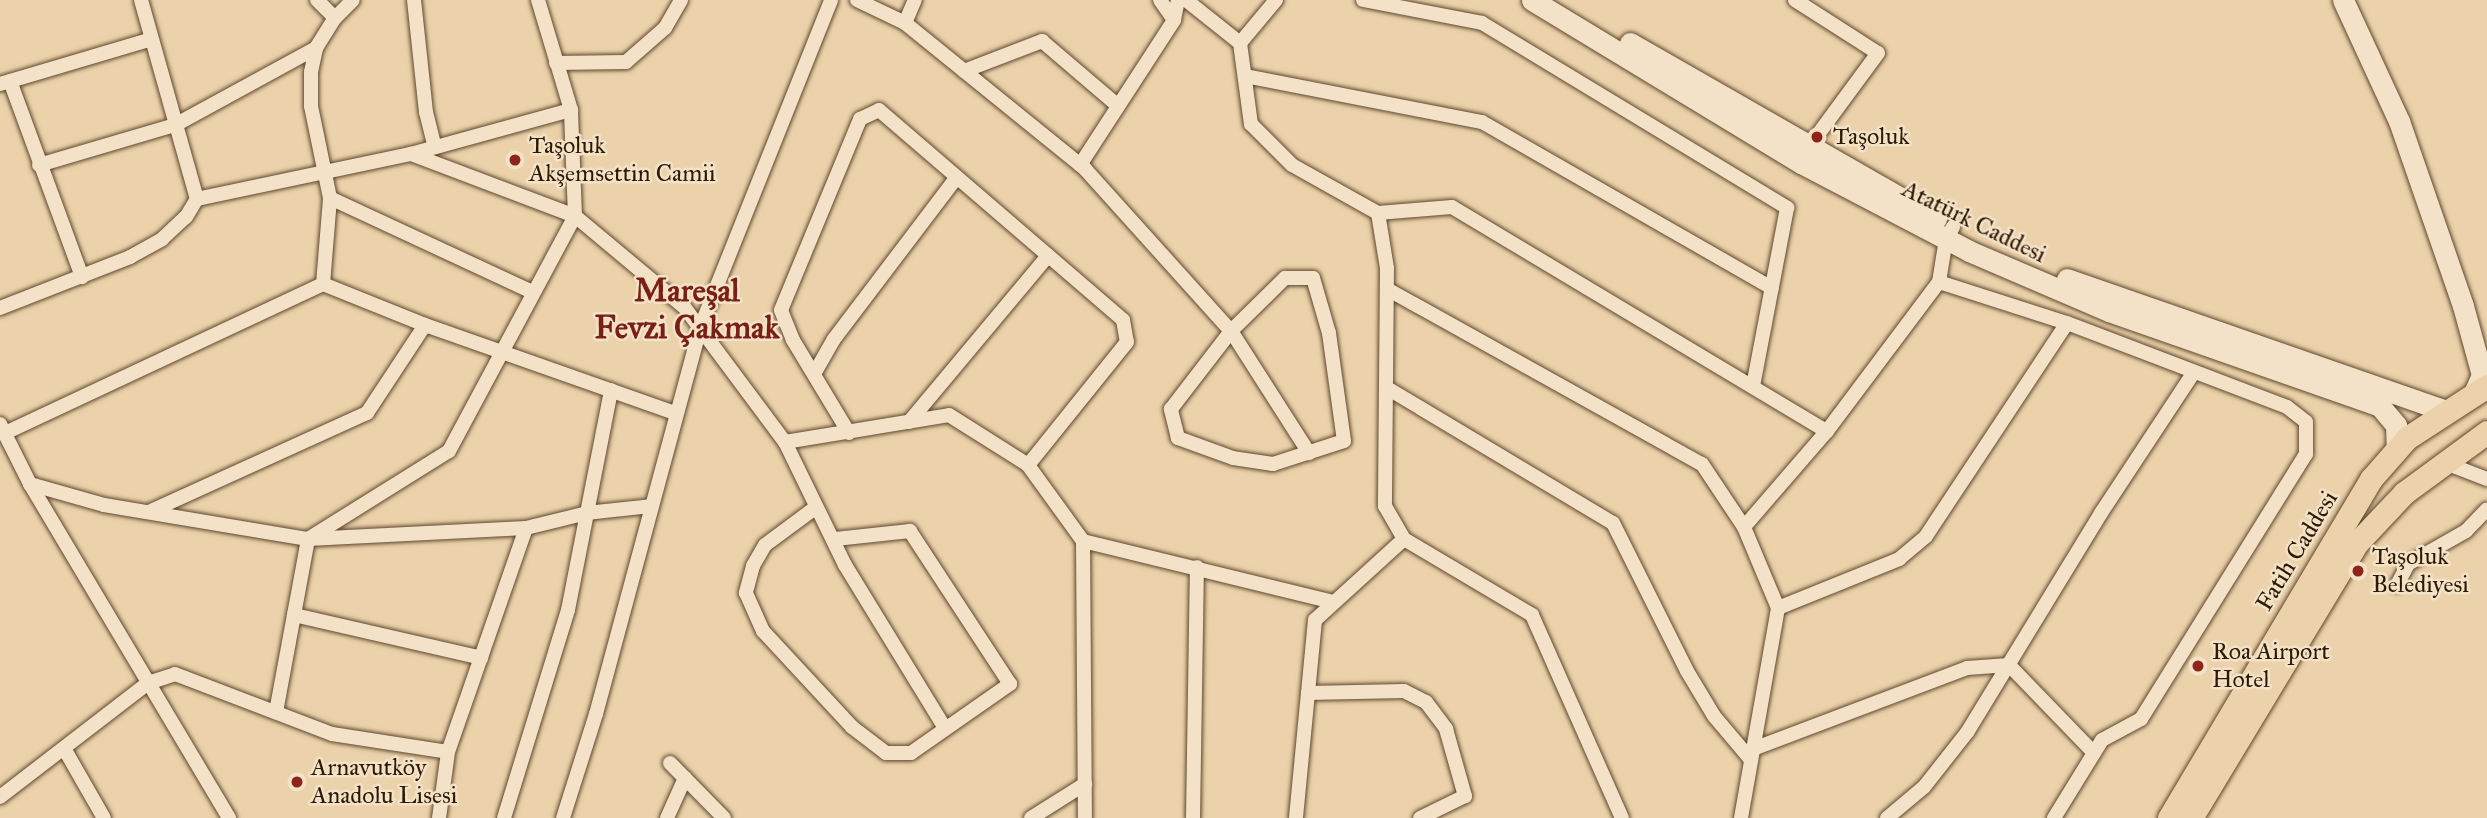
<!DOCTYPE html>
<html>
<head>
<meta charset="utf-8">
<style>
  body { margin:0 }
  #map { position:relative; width:2487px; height:818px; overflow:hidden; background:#ecd2aa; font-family:"IM FELL Great Primer",serif }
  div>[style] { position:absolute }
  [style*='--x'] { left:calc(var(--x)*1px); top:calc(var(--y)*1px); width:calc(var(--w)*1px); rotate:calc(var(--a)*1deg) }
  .roads { filter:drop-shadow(0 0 2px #5e472d) drop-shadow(0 0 2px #5e472d) }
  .street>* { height:14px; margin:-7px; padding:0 7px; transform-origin:7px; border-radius:7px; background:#f3e2c8 }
  .secondary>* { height:21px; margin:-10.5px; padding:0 10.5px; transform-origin:10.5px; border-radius:10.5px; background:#f3e2c8 }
  .primary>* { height:23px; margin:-11.5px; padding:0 11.5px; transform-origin:11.5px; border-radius:11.5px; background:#ecd2aa }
  .dots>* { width:19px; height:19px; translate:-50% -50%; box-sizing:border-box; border:4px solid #f3e2c8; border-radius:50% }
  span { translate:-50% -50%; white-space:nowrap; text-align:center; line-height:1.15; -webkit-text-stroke:5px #f3e2c8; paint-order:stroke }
  .poi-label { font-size:24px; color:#2e1903 }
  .left { translate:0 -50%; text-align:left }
  .street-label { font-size:24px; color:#2e1903 }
  .district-label { font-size:32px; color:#7a1f14; font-weight:700 }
</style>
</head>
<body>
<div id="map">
  <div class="roads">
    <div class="street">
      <div style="--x:141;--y:0;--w:207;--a:74.3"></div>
      <div style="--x:317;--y:0;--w:25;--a:45"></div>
      <div style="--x:414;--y:0;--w:113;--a:83.9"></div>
      <div style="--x:426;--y:112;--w:36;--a:76"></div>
      <div style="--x:857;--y:0;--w:53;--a:25.6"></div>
      <div style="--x:905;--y:23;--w:232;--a:39"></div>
      <div style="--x:1085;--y:169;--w:218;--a:48"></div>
      <div style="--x:1231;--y:331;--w:145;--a:57.4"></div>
      <div style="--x:1160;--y:0;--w:24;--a:55"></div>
      <div style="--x:1186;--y:0;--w:69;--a:38.5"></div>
      <div style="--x:1276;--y:0;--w:56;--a:129.9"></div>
      <div style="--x:1240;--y:43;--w:82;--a:82.3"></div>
      <div style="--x:1251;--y:124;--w:58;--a:45"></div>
      <div style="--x:1292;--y:165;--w:98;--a:29.2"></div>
      <div style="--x:1378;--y:213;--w:56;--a:80.7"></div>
      <div style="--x:1387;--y:268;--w:238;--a:90.5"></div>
      <div style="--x:1385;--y:506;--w:38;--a:60"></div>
      <div style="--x:1404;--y:539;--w:120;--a:137.7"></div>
      <div style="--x:1315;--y:620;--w:199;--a:95.5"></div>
      <div style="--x:1363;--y:0;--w:121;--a:10.9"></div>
      <div style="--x:1482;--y:23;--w:357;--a:31.2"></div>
      <div style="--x:1787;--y:208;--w:181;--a:100.8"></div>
      <div style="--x:1795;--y:0;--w:98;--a:32.6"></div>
      <div style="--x:1878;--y:53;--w:118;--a:126.4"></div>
      <div style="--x:905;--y:23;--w:25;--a:-67"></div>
      <div style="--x:556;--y:63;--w:70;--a:-0.8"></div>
      <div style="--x:626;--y:62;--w:52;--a:-41.1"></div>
      <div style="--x:665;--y:28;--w:32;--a:-60"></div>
      <div style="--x:964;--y:71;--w:84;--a:-21"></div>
      <div style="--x:1042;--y:41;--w:100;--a:40.5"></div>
      <div style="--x:1245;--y:76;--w:241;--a:11"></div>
      <div style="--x:1482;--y:122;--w:334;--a:29.8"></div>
      <div style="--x:10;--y:81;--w:209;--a:69.8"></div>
      <div style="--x:0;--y:84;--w:155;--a:-16.5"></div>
      <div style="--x:411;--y:154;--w:175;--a:20.7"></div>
      <div style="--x:575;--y:216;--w:143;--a:39.9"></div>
      <div style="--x:685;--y:308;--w:167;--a:53.3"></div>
      <div style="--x:785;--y:442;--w:137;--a:64"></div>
      <div style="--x:845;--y:565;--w:191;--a:58.5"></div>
      <div style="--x:39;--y:165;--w:142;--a:-16.4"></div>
      <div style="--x:175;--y:125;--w:161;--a:-28.6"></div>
      <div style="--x:1080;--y:165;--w:173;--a:-57"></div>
      <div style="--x:1174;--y:20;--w:20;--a:-79"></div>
      <div style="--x:330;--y:198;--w:221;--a:24.9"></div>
      <div style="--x:1378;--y:213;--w:74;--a:-4.6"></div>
      <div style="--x:1452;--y:207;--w:437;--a:30.9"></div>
      <div style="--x:1285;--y:278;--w:28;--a:0"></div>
      <div style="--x:1313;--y:278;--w:57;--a:73.8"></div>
      <div style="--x:1329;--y:333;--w:109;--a:82.1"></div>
      <div style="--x:1344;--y:441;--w:75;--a:162.1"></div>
      <div style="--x:1273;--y:464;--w:40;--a:-171.5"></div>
      <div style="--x:1233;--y:458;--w:59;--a:-160"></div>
      <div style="--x:1178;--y:438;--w:30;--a:-104"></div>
      <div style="--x:1171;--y:409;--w:98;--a:-52.4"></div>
      <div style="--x:1231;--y:331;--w:76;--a:-44.5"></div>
      <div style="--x:1939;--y:282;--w:134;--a:17.8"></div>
      <div style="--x:2067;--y:323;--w:235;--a:20.9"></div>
      <div style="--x:2287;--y:407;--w:24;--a:38"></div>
      <div style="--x:2306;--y:422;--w:32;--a:90"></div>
      <div style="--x:2306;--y:454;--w:312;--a:121.9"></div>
      <div style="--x:2141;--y:719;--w:44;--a:151.7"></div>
      <div style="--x:2102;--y:740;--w:92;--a:121.6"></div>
      <div style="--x:323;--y:284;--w:110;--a:21.9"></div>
      <div style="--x:425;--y:325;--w:265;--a:19.4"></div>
      <div style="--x:1387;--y:289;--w:360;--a:29.1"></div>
      <div style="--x:1702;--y:464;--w:76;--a:56.3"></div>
      <div style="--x:0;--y:308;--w:140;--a:-21.4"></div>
      <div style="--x:130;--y:257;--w:37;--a:-29"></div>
      <div style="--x:162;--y:239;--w:33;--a:-43"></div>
      <div style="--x:186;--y:217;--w:21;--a:-59"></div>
      <div style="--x:197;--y:199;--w:219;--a:-11.9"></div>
      <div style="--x:411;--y:154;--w:166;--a:-15.4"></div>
      <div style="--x:814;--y:374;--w:40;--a:-60.3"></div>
      <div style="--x:834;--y:339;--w:203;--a:-52.8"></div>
      <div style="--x:1387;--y:388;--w:263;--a:30.9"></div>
      <div style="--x:1613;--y:523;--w:165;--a:63.4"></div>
      <div style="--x:1687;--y:671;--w:52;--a:59"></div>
      <div style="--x:1714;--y:716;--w:57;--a:49.9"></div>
      <div style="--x:909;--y:422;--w:217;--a:-50.1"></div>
      <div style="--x:0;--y:424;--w:67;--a:63.4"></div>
      <div style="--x:30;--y:484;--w:389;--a:59.2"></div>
      <div style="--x:5;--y:433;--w:351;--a:-25.1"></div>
      <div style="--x:323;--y:284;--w:86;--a:-85.3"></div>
      <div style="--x:330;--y:198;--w:94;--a:-101.7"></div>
      <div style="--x:311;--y:106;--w:34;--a:-90"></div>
      <div style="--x:311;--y:72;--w:25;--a:-78"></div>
      <div style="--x:316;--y:48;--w:36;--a:-58"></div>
      <div style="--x:335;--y:18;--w:25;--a:-45"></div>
      <div style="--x:849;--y:433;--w:109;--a:-121.1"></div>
      <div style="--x:793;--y:340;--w:32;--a:-112"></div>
      <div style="--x:781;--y:310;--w:207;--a:-67.5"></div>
      <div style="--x:860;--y:119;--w:21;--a:-25"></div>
      <div style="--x:879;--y:110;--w:322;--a:40.7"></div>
      <div style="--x:1123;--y:320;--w:22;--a:80"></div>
      <div style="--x:1127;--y:342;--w:158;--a:128.8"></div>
      <div style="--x:785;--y:442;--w:166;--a:-9.3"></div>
      <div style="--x:949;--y:415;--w:93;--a:32.3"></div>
      <div style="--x:1028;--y:465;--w:94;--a:54.1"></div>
      <div style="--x:1083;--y:541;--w:258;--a:13.7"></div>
      <div style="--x:2443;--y:462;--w:47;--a:21.1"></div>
      <div style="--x:30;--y:484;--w:77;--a:15.8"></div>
      <div style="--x:104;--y:505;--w:207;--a:9.5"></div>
      <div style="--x:308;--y:539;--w:218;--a:-2.9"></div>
      <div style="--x:526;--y:528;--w:63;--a:-13.8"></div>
      <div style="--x:587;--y:513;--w:64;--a:-6.2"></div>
      <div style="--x:815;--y:508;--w:62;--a:143.5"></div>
      <div style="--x:765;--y:545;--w:24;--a:120"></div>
      <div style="--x:753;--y:566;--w:28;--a:105"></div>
      <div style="--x:746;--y:593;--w:42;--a:65.9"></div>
      <div style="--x:763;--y:631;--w:131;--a:47.2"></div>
      <div style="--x:852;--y:727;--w:43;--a:37.4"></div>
      <div style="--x:886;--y:753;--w:25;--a:0"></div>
      <div style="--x:911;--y:753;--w:121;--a:-34.9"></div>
      <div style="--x:1010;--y:684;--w:183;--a:-123.2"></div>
      <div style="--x:910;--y:531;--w:75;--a:173.9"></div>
      <div style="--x:151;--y:511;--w:237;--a:-24.4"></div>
      <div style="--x:367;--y:413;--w:105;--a:-56.6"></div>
      <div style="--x:1404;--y:539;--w:149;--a:30.7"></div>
      <div style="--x:1532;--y:615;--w:222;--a:66.1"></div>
      <div style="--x:1083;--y:541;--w:277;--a:89.6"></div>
      <div style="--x:2397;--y:585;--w:24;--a:-62"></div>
      <div style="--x:2408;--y:564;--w:67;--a:-29.6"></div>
      <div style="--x:2466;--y:531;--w:30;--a:-46"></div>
      <div style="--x:1778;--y:608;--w:131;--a:-22"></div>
      <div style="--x:1899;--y:559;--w:35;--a:-40"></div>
      <div style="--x:1926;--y:536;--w:255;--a:-56.5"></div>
      <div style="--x:294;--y:615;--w:192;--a:12.9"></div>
      <div style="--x:1308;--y:693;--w:96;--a:-1.2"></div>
      <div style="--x:1404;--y:691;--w:25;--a:27"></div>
      <div style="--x:1426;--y:702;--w:34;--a:53"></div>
      <div style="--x:1446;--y:729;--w:70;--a:74.2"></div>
      <div style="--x:1465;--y:796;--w:50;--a:153.9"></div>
      <div style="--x:276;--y:712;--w:176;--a:-79.5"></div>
      <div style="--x:308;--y:539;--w:166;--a:-32"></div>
      <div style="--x:449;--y:451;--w:267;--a:-61.8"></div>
      <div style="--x:575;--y:216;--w:106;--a:-92.2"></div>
      <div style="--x:571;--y:110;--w:115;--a:-106.7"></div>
      <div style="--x:1753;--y:749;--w:229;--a:-20.7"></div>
      <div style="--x:1967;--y:668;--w:42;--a:-4.1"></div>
      <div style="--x:2009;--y:665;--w:122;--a:46"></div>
      <div style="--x:65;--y:750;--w:78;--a:60.2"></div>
      <div style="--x:670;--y:763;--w:77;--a:45.5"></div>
      <div style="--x:0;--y:797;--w:187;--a:-37.6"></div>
      <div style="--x:148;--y:683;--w:28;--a:-18"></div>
      <div style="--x:175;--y:674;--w:168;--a:20.9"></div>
      <div style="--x:332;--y:734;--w:117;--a:8.8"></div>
      <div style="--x:439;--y:818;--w:67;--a:-82.2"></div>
      <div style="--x:448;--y:752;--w:237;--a:-70.8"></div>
      <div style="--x:504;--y:818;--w:218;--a:-72.9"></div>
      <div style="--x:568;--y:610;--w:224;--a:-78.9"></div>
      <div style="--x:563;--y:818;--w:109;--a:-72.4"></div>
      <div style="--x:596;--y:714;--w:400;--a:-74.9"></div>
      <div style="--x:700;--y:328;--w:353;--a:-68.2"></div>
      <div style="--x:667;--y:818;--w:44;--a:-65.8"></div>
      <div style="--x:1031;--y:818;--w:64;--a:-32.2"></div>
      <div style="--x:1193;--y:818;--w:251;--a:-89.1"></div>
      <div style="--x:1741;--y:818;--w:213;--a:-80"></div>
      <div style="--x:1778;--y:608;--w:88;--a:-112.8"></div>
      <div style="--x:1744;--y:527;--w:127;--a:-49.2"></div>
      <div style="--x:1827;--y:431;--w:186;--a:-53.1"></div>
      <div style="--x:1939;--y:282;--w:44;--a:-80.8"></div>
      <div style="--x:1946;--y:239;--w:14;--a:-60"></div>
      <div style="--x:1887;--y:818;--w:48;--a:-40"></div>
      <div style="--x:1924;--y:787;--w:71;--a:-51.8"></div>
      <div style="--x:1968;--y:731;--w:255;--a:-58.6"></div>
      <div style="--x:2101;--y:513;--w:169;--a:-56.6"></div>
    </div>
    <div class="secondary">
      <div style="--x:1532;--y:0;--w:315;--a:31.2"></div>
      <div style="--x:1801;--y:163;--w:190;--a:27.6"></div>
      <div style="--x:1969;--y:251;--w:152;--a:23.2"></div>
      <div style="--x:2109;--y:311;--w:287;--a:19.3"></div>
      <div style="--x:2380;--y:406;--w:25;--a:50"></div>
      <div style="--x:2396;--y:425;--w:23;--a:88"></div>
      <div style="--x:2343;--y:0;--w:133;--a:65.2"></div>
      <div style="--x:2399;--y:121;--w:196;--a:70.9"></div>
      <div style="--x:2463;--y:306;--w:72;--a:74.6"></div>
      <div style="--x:2482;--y:375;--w:20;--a:114"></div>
      <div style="--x:1630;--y:43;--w:353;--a:29.8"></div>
      <div style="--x:2067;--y:279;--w:400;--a:19.2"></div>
    </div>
    <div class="primary">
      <div style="--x:2169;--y:818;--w:395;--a:-59.2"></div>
      <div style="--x:2371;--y:479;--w:55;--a:-48.7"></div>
      <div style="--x:2407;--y:438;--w:95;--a:-33"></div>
      <div style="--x:2191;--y:818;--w:320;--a:-58.9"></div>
      <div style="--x:2356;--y:544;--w:70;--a:-46.7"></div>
      <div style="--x:2404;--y:493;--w:103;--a:-36.3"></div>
    </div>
  </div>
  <div class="dots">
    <div style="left:1817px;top:137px;background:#8f2418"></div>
    <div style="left:515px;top:160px;background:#8f2418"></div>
    <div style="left:2358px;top:571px;background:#8f2418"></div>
    <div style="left:2198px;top:666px;background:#8f2418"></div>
    <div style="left:297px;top:782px;background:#8f2418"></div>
  </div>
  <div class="poi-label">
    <span class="left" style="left:1833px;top:137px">Taşoluk</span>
    <span class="left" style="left:529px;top:160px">Taşoluk<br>Akşemsettin Camii</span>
    <span class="left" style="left:2372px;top:571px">Taşoluk<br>Belediyesi</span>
    <span class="left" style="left:2212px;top:666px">Roa Airport<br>Hotel</span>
    <span class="left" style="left:311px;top:782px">Arnavutköy<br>Anadolu Lisesi</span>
  </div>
  <div class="street-label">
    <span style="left:1974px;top:222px;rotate:26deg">Atatürk Caddesi</span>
    <span style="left:2297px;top:551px;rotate:-59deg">Fatih Caddesi</span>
  </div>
  <div class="district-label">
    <span style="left:687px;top:310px">Mareşal<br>Fevzi Çakmak</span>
  </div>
</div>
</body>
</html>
